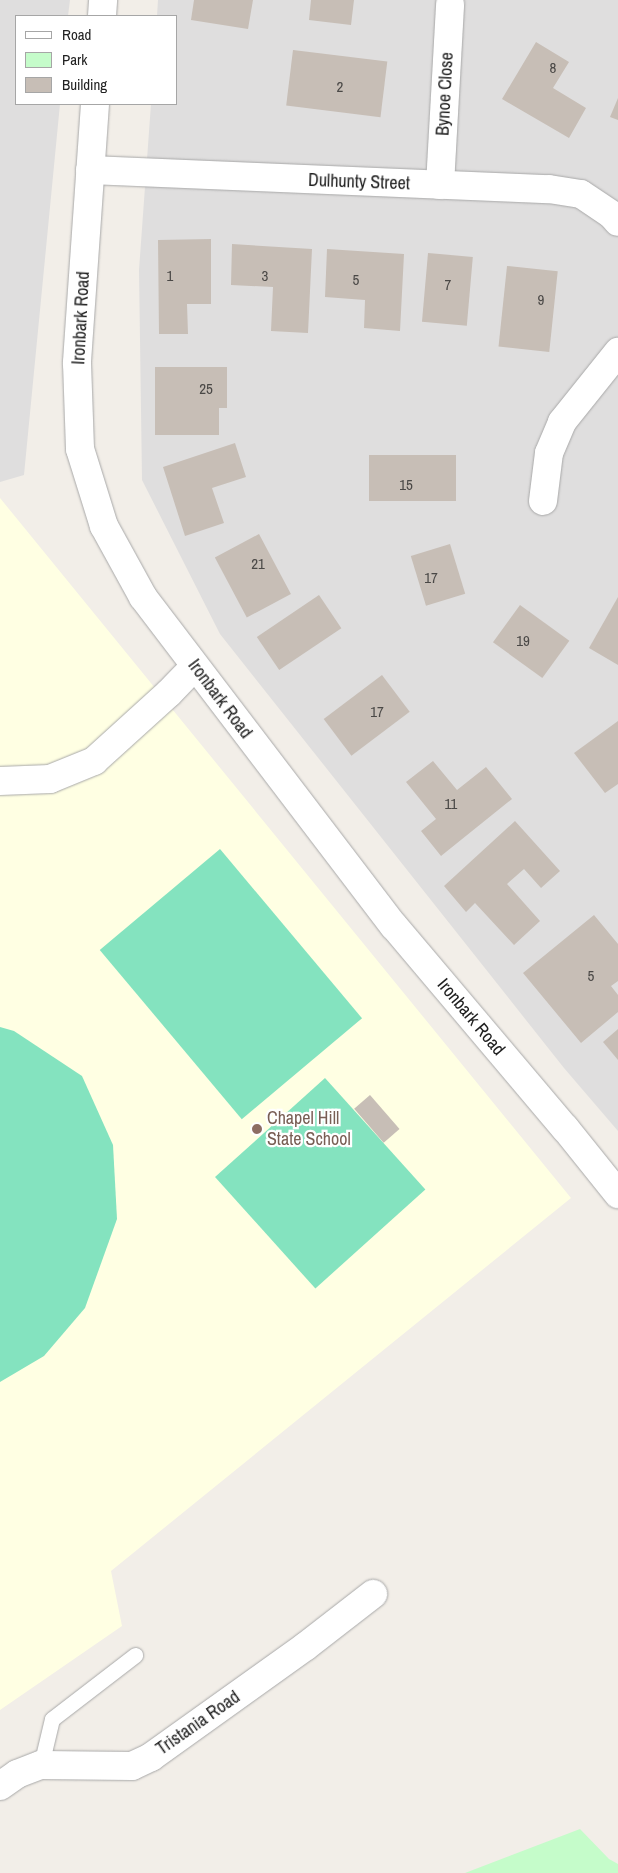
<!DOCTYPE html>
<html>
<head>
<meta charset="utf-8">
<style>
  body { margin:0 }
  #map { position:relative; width:618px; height:1873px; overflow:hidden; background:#f2eee8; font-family:"Archivo Narrow",sans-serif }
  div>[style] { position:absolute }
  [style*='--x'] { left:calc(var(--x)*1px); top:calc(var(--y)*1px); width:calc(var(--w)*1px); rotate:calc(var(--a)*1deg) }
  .residential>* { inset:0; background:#dfdede }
  .education>* { inset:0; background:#ffffe3 }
  .park>* { inset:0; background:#c5fcca }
  .pitch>* { inset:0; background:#84e3bf; transform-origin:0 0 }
  .building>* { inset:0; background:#c7beb6; transform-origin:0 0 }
  .roads { filter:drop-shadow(0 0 1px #a8a8a8) drop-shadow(0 0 1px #a8a8a8) }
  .lane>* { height:15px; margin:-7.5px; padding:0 7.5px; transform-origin:7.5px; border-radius:7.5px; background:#fff }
  .street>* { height:28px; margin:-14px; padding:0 14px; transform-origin:14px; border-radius:14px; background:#fff }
  .dots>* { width:14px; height:14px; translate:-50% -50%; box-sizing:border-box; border:2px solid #fff; border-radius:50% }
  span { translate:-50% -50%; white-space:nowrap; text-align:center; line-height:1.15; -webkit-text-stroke:4.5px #fff; paint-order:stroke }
  .number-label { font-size:15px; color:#4a4846 }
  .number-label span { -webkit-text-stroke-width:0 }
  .street-label { font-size:18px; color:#212121 }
  .education-label { font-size:18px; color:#785e54 }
  .left { translate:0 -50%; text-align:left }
  .legend { position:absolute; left:15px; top:15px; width:162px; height:90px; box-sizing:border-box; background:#fff; border:1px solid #a6a6a6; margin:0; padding:6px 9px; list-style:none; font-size:15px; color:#212121 }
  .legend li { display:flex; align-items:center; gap:10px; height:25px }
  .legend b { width:25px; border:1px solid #a6a6a6 }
</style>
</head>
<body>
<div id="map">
  <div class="residential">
    <div style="clip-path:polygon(0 0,70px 0,68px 16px,16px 16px,16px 104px,60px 104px,24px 475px,0 482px)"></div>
    <div style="clip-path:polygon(158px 0,618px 0,618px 1131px,564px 1068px,220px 634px,142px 480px,139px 270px,151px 104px,176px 104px,176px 16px,157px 16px)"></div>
  </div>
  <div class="education">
    <div style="clip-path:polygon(0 498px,571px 1198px,111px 1571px,122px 1626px,0 1710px)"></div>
  </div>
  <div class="park">
    <div style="clip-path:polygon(580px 1829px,609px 1859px,618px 1864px,618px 1873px,465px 1873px)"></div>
  </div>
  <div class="pitch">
    <div style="left:220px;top:849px;width:221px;height:157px;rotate:50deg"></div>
    <div style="clip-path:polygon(0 1027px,14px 1031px,82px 1076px,113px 1145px,117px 1219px,85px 1308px,44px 1356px,0 1382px)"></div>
    <div style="left:325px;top:1078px;width:150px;height:148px;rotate:48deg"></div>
  </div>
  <div class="building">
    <div style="clip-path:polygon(194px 0,253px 0,248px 29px,191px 20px)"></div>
    <div style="clip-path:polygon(311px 0,354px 0,351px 25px,309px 20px)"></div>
    <div style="clip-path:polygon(536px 42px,569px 62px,553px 88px,586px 108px,569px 138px,502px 99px)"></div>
    <div style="left:293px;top:50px;width:95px;height:56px;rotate:7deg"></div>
    <div style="clip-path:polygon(618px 98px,618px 120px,610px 117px)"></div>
    <div style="clip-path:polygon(211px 239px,211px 304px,187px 304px,188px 334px,159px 334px,158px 240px)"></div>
    <div style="clip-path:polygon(232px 244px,312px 249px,308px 333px,271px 331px,273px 287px,231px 285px)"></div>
    <div style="clip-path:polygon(327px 249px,404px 254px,400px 331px,364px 328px,365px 300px,325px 297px)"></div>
    <div style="left:428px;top:253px;width:45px;height:69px;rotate:5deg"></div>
    <div style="left:507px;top:266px;width:51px;height:81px;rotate:6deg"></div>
    <div style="clip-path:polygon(155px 367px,227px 367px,227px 408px,219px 408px,219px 435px,155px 435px)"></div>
    <div style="clip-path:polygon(235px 443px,246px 477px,212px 488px,224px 523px,185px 536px,163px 467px)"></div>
    <div style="left:369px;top:455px;width:87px;height:46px"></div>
    <div style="left:259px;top:534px;width:68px;height:50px;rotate:62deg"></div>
    <div style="left:450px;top:544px;width:52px;height:41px;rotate:73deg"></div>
    <div style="left:319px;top:595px;width:40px;height:75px;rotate:56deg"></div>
    <div style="clip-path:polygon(618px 597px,618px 665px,589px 648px)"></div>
    <div style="left:520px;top:605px;width:61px;height:46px;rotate:36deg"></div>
    <div style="left:382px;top:675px;width:46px;height:73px;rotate:53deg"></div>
    <div style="clip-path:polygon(618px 721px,618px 784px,605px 793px,574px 753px)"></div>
    <div style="clip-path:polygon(433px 761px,457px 790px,486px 767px,512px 799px,441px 856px,421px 831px,436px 819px,406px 782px)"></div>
    <div style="clip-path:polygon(515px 821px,560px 871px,541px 888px,524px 869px,507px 884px,540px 921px,514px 945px,475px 903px,466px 912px,444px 886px)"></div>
    <div style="clip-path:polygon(594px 915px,618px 944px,618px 981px,611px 986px,618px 995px,618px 1012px,581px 1043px,523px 973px)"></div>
    <div style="clip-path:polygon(618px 1029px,618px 1060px,603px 1042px)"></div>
    <div style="left:370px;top:1095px;width:45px;height:21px;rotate:49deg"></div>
  </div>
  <div class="roads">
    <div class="lane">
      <div style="--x:41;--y:1765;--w:47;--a:-76.6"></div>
      <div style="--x:52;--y:1719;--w:105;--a:-37.6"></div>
    </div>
    <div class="street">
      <div style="--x:102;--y:16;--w:16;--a:-86"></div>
      <div style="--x:95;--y:104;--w:260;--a:94"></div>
      <div style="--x:77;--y:363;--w:86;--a:88"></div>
      <div style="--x:80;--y:449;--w:81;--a:72.7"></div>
      <div style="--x:104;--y:526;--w:81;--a:61.2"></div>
      <div style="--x:143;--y:597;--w:414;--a:52.7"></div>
      <div style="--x:394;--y:926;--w:265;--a:49.8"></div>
      <div style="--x:565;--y:1128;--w:85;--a:51.2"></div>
      <div style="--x:90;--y:170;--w:459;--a:2.4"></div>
      <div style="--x:549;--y:189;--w:32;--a:9"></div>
      <div style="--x:581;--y:194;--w:37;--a:34"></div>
      <div style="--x:612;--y:215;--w:9;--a:49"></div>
      <div style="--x:440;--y:185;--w:181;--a:-86.8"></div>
      <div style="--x:543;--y:501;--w:48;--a:-82.9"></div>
      <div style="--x:549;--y:453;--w:34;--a:-67"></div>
      <div style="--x:562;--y:422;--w:90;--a:-51.3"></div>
      <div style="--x:0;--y:781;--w:50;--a:-2.3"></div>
      <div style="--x:50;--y:779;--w:48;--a:-22.2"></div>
      <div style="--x:94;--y:761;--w:101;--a:-42.2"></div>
      <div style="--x:169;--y:693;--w:37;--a:-46"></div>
      <div style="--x:0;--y:1786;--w:21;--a:-35"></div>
      <div style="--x:17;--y:1774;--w:26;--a:-21"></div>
      <div style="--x:41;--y:1765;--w:91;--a:0.6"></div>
      <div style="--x:132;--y:1766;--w:21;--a:-25"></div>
      <div style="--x:151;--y:1757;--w:191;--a:-35.6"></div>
      <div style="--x:306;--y:1646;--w:85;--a:-37.8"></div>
    </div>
  </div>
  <div class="dots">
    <div style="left:257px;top:1129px;background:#8d6e63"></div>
  </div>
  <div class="number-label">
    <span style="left:553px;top:68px">8</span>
    <span style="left:340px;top:87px">2</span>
    <span style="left:170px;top:276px">1</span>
    <span style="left:265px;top:276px">3</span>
    <span style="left:356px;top:280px">5</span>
    <span style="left:448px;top:285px">7</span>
    <span style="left:541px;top:300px">9</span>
    <span style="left:206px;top:389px">25</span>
    <span style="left:406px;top:485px">15</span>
    <span style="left:258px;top:564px">21</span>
    <span style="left:431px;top:578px">17</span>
    <span style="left:523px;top:641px">19</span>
    <span style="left:377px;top:712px">17</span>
    <span style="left:451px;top:804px">11</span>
    <span style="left:591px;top:976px">5</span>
  </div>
  <div class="street-label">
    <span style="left:445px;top:94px;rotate:-87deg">Bynoe Close</span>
    <span style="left:359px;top:182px;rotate:2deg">Dulhunty Street</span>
    <span style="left:81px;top:318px;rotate:-87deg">Ironbark Road</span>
    <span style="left:220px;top:699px;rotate:53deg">Ironbark Road</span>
    <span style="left:471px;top:1017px;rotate:50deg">Ironbark Road</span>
    <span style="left:198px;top:1723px;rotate:-35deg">Tristania Road</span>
  </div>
  <div class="education-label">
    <span class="left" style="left:267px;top:1129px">Chapel Hill<br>State School</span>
  </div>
  <ul class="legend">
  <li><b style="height:6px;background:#fff"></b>Road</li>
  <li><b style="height:14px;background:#c5fcca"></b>Park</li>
  <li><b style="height:14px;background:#c7beb6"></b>Building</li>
  </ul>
</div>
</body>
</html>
